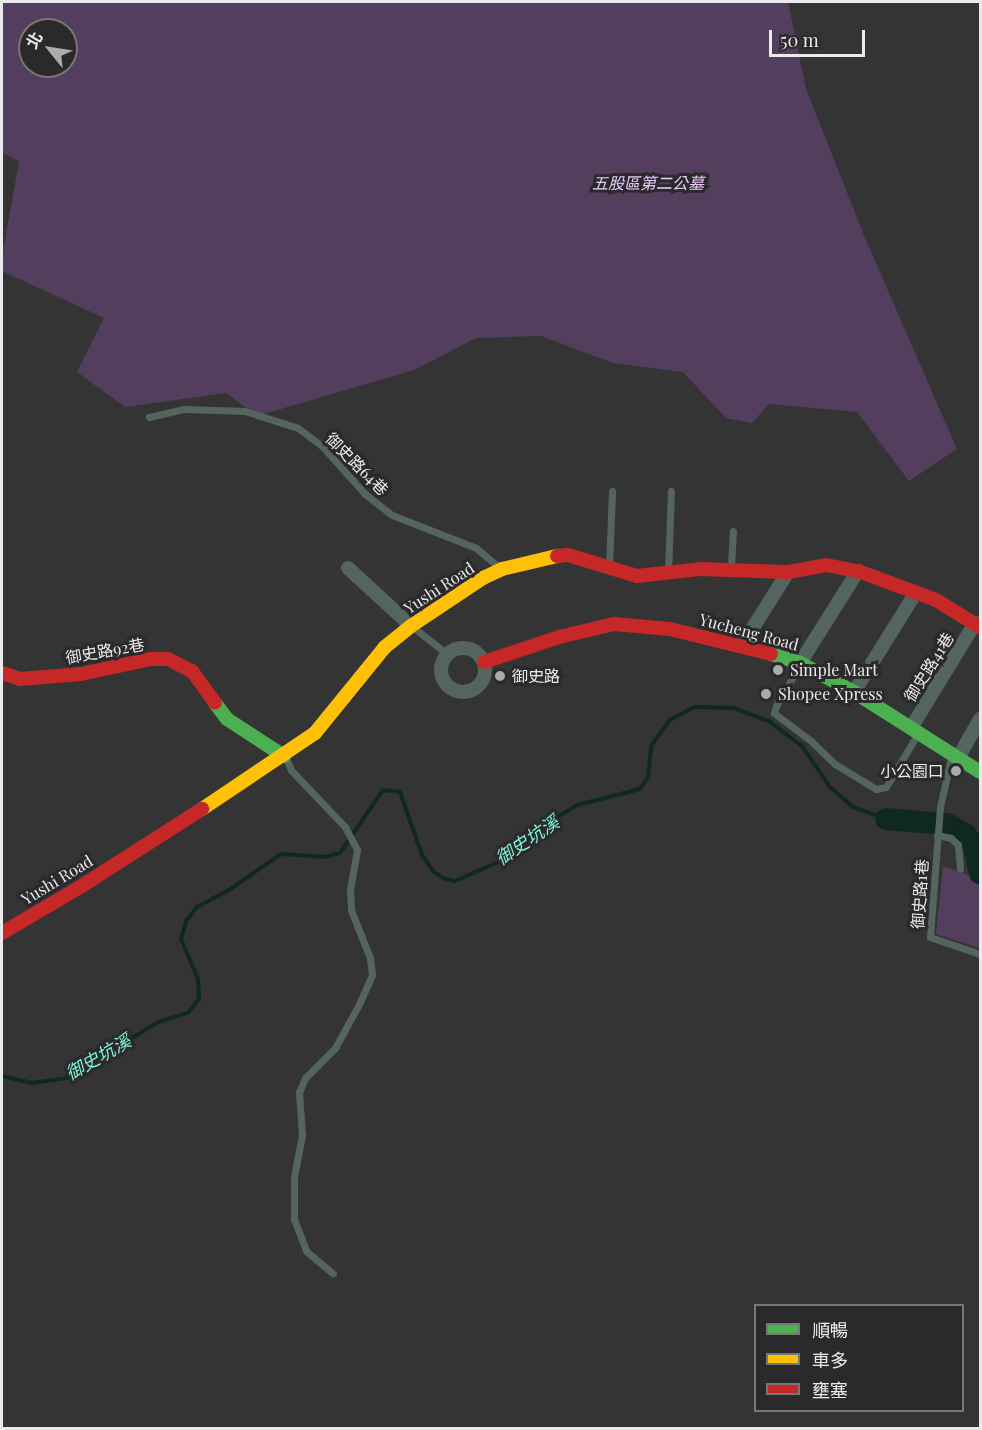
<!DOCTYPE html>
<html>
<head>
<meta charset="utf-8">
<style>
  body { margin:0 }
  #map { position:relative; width:982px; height:1430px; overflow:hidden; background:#343434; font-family:"Playfair Display","Noto Sans TC",serif }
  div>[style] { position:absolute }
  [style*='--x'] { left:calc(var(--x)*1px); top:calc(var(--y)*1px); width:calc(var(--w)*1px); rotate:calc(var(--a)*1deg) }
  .green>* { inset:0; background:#533e5e }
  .stream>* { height:4px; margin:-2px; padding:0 2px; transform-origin:2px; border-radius:2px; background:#102822 }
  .river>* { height:22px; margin:-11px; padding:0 11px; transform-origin:11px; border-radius:11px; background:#102822 }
  .lane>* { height:7px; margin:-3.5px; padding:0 3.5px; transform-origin:3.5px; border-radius:3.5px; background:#546560 }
  .street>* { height:14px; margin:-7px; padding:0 7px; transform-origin:7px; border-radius:7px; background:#546560 }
  .street>.ring { margin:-7px; padding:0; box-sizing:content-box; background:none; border:14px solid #546560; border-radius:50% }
  .fast>* { height:14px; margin:-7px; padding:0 7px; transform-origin:7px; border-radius:7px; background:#4caf50 }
  .slow>* { height:14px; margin:-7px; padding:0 7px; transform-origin:7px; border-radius:7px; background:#ffc107 }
  .jam>* { height:14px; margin:-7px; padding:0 7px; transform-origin:7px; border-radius:7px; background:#c62828 }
  .dots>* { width:16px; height:16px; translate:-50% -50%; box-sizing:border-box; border:3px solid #2a292b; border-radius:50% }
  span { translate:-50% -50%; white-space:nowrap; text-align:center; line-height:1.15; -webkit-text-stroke:6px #2a292b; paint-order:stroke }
  .park-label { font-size:16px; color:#e8cafa; font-style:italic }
  .street-label { font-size:16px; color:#ebeaec }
  .poi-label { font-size:16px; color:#ebeaec }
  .left { translate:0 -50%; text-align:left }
  .right { translate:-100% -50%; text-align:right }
  .water-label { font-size:18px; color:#7ff8d8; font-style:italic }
  .frame { position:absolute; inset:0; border:3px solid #ebeaec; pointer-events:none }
  .legend { position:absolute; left:754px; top:1304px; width:210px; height:108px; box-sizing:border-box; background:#2a292b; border:2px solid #777678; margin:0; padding:8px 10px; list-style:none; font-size:18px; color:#ebeaec }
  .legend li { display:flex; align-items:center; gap:12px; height:30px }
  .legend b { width:30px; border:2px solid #777678 }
  .north { position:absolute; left:18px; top:18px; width:60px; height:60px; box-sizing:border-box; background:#2a292b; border:2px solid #777678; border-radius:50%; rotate:300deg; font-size:16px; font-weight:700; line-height:24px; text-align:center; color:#ebeaec }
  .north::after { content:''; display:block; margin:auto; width:21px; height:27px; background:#abaaac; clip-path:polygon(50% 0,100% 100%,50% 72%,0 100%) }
  .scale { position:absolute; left:769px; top:30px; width:96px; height:27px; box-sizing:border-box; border:3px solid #ebeaec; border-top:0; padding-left:8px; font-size:18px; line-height:21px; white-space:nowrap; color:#ebeaec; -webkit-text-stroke:4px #2a292b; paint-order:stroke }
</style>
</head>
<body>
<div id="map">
  <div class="green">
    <div style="clip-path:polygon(evenodd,2px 2px,788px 2px,806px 89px,865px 238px,957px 449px,909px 481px,857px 412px,769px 404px,752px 423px,726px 418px,683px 372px,613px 363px,541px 336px,476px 338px,414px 370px,257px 416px,226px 393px,125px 407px,77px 372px,104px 318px,2px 271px,2px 257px,19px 161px,2px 153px,2px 2px,30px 30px,66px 30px,66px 66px,30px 66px,30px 30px)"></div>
    <div style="clip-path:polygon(943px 866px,980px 879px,980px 948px,936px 934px)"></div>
  </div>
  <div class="stream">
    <div style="--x:2;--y:1076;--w:31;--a:13"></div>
    <div style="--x:32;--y:1083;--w:35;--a:-8"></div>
    <div style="--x:67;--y:1078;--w:107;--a:-31.6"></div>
    <div style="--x:158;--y:1022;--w:31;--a:-17"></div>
    <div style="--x:188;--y:1013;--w:18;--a:-52"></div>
    <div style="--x:199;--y:999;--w:20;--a:-93"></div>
    <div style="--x:198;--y:979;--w:43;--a:-113"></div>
    <div style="--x:181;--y:939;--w:19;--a:-74"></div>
    <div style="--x:186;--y:921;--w:18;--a:-52"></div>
    <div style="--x:197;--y:907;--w:36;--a:-28"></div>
    <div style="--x:229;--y:890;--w:63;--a:-34.7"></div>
    <div style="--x:281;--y:854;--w:43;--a:4"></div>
    <div style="--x:324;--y:857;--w:16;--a:-14"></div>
    <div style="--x:340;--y:853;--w:76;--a:-55.7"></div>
    <div style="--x:383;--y:790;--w:17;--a:7"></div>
    <div style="--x:400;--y:792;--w:67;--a:70.8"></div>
    <div style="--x:422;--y:855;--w:19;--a:55"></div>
    <div style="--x:433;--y:871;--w:14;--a:34"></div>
    <div style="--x:445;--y:879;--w:10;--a:11"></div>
    <div style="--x:455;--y:881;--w:55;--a:-23.7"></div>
    <div style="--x:505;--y:859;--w:49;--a:-40.9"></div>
    <div style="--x:542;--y:827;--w:41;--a:-32.2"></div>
    <div style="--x:577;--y:805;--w:65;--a:-14.3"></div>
    <div style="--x:640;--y:789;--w:14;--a:-56"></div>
    <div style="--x:648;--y:777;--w:31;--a:-84"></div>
    <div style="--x:651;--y:746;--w:32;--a:-54"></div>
    <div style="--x:670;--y:720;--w:27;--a:-28"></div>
    <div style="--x:694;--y:707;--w:40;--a:1.4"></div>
    <div style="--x:734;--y:708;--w:39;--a:21"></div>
    <div style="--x:770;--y:722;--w:40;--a:37"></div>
    <div style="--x:802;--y:746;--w:50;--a:55.7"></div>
    <div style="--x:830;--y:787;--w:30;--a:41"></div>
    <div style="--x:853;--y:807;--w:35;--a:20"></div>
  </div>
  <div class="river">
    <div style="--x:886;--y:819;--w:61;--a:4.7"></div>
    <div style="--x:947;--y:824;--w:21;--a:29"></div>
    <div style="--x:965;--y:834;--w:14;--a:51"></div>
    <div style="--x:974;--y:845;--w:29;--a:78"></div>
  </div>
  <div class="lane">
    <div style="--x:149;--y:417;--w:36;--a:-13"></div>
    <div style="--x:184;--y:409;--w:61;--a:1.9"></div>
    <div style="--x:245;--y:411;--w:56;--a:17.8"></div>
    <div style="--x:298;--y:428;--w:30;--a:37"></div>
    <div style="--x:322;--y:446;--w:64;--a:48.1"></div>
    <div style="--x:365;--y:494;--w:34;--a:38"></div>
    <div style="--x:392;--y:515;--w:90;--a:21.4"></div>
    <div style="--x:476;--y:548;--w:31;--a:40"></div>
    <div style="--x:609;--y:567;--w:76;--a:-87.7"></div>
    <div style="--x:731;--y:567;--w:36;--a:-87"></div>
    <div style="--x:668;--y:572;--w:81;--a:-87.9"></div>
    <div style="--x:413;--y:627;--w:43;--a:38.5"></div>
    <div style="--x:799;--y:666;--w:46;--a:119.9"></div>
    <div style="--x:776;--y:706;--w:7;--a:106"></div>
    <div style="--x:774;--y:713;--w:46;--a:37.1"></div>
    <div style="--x:811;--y:741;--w:33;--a:44"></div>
    <div style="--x:835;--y:764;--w:48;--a:31.4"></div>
    <div style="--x:876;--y:789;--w:10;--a:-11"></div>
    <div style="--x:886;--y:787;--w:61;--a:-59.2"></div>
    <div style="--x:286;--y:758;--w:13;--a:67"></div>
    <div style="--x:291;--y:770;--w:79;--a:46.5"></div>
    <div style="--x:345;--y:827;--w:26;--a:62"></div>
    <div style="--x:357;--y:850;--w:41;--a:99.9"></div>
    <div style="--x:350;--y:890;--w:20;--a:87"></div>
    <div style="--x:351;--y:910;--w:52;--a:68.4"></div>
    <div style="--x:370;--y:958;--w:17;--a:83"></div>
    <div style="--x:372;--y:975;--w:34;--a:114"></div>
    <div style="--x:358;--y:1006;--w:48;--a:118.7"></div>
    <div style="--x:335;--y:1048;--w:42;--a:135"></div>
    <div style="--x:305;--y:1078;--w:15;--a:113"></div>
    <div style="--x:299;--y:1092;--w:43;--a:86"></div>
    <div style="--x:302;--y:1135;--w:43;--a:100.8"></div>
    <div style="--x:294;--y:1177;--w:42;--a:90"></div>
    <div style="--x:294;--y:1219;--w:34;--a:69"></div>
    <div style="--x:306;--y:1251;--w:35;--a:40"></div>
    <div style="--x:951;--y:758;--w:50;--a:102.7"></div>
    <div style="--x:940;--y:807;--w:130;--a:94.4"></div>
    <div style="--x:930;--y:937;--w:53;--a:18.8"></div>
    <div style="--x:937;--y:835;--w:14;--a:12"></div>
    <div style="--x:951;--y:838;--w:10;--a:45"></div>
    <div style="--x:958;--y:845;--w:24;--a:85"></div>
  </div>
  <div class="street">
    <div style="--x:348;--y:568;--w:86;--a:42.6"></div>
    <div style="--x:742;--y:645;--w:86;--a:-57.8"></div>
    <div class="ring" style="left:441px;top:648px;width:30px;height:30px"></div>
    <div style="--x:800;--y:663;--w:109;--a:-57.8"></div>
    <div style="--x:854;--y:692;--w:115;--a:-58.1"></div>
    <div style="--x:911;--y:728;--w:123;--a:-58.6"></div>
    <div style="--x:958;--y:758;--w:45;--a:-60.6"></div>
  </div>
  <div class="fast">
    <div style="--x:771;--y:654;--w:30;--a:17"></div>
    <div style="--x:800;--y:663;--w:61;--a:28.2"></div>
    <div style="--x:854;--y:692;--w:149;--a:32.4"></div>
    <div style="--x:215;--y:703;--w:20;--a:53"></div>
    <div style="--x:227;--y:719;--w:68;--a:33"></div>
  </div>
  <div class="slow">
    <div style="--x:202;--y:809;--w:136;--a:-33.9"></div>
    <div style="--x:315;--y:733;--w:111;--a:-50.9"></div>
    <div style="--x:385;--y:647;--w:33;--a:-39"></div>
    <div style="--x:411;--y:626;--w:87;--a:-33.7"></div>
    <div style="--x:483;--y:578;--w:21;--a:-25"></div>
    <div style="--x:502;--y:569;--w:57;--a:-13.3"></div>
  </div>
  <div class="jam">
    <div style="--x:557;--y:556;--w:11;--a:-5"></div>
    <div style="--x:568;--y:555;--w:72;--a:16.9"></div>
    <div style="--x:637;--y:576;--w:63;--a:-6.3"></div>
    <div style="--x:700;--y:569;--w:88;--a:2"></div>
    <div style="--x:788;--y:572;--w:39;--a:-10"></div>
    <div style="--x:826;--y:565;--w:33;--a:11"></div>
    <div style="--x:858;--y:571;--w:83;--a:20.4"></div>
    <div style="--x:936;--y:600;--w:52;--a:31.5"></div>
    <div style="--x:484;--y:662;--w:79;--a:-18.4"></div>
    <div style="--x:559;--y:637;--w:57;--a:-13.3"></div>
    <div style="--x:614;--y:624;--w:56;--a:5.1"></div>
    <div style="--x:670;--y:629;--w:104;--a:13.9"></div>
    <div style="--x:2;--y:673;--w:19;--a:18"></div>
    <div style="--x:20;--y:679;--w:61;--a:-4.7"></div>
    <div style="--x:81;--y:674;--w:72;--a:-12.1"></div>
    <div style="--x:151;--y:659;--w:17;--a:0"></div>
    <div style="--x:168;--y:659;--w:27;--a:27"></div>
    <div style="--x:192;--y:671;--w:39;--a:54"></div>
    <div style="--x:2;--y:933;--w:91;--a:-30.5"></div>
    <div style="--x:80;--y:887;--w:145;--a:-32.6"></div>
  </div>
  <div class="dots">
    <div style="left:778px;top:670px;background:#abaaac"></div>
    <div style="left:500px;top:676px;background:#abaaac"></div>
    <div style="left:766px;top:694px;background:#abaaac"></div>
    <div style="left:956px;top:771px;background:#abaaac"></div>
  </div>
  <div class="park-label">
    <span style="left:648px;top:183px">五股區第二公墓</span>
  </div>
  <div class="street-label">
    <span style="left:357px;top:464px;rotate:45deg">御史路64巷</span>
    <span style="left:439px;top:588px;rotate:-33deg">Yushi Road</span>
    <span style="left:749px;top:632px;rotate:15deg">Yucheng Road</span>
    <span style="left:105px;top:651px;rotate:-10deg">御史路92巷</span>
    <span style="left:929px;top:667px;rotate:-58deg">御史路41巷</span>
    <span style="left:57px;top:880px;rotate:-31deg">Yushi Road</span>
    <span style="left:920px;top:894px;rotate:-86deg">御史路1巷</span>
  </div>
  <div class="poi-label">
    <span class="left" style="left:790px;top:670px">Simple Mart</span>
    <span class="left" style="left:512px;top:676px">御史路</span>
    <span class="left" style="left:778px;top:694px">Shopee Xpress</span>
    <span class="right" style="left:944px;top:771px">小公園口</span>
  </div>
  <div class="water-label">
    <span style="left:527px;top:840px;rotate:-34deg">御史坑溪</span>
    <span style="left:98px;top:1057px;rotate:-30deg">御史坑溪</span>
  </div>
  <div class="frame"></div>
  <ul class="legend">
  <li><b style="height:8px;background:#4caf50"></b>順暢</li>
  <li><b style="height:8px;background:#ffc107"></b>車多</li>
  <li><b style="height:8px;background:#c62828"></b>壅塞</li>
  </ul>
  <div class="north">北</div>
  <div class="scale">50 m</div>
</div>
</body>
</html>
